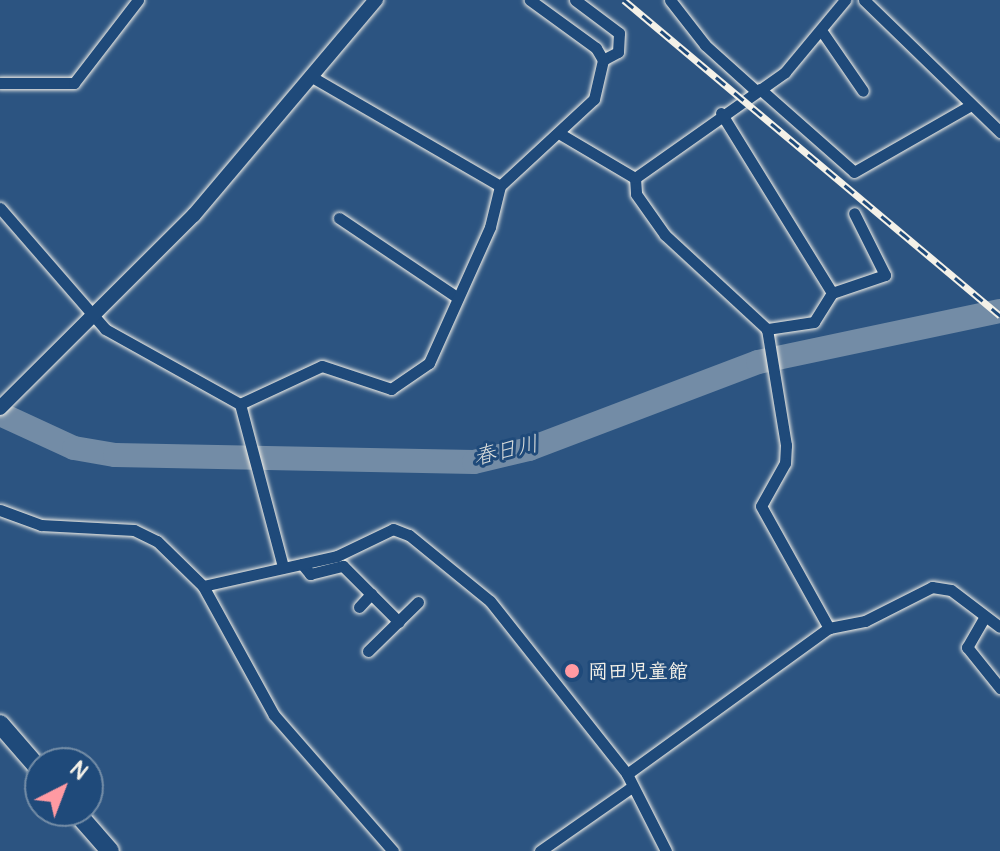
<!DOCTYPE html>
<html>
<head>
<meta charset="utf-8">
<style>
  body { margin:0 }
  #map { position:relative; width:1000px; height:851px; overflow:hidden; background:#2c5481; font-family:Pangolin,"Klee One",sans-serif }
  div>[style] { position:absolute }
  [style*='--x'] { left:calc(var(--x)*1px); top:calc(var(--y)*1px); width:calc(var(--w)*1px); rotate:calc(var(--a)*1deg) }
  .river>* { height:24px; margin:-12px; padding:0 12px; transform-origin:12px; border-radius:12px; background:#738ca6 }
  .roads { filter:drop-shadow(0 0 2px #f4f1e8) drop-shadow(0 0 2px #f4f1e8) }
  .minor>* { height:11px; margin:-5.5px; padding:0 5.5px; transform-origin:5.5px; border-radius:5.5px; background:#1f4a7a }
  .tertiary>* { height:14px; margin:-7px; padding:0 7px; transform-origin:7px; border-radius:7px; background:#1f4a7a }
  .primary>* { height:18px; margin:-9px; padding:0 9px; transform-origin:9px; border-radius:9px; background:#1f4a7a }
  .rail>* { height:7px; margin-top:-3.5px; transform-origin:0; background:repeating-linear-gradient(90deg,#1f4a7a 0 12px,#f4f1e8 0 24px); box-sizing:border-box; border-block:2px solid #f4f1e8 }
  .dots>* { width:22px; height:22px; translate:-50% -50%; box-sizing:border-box; border:4px solid #1f4a7a; border-radius:50% }
  span { translate:-50% -50%; white-space:nowrap; text-align:center; line-height:1.15; -webkit-text-stroke:6px #1f4a7a; paint-order:stroke }
  .poi-label { font-size:20px; color:#f4f1e8; font-weight:700 }
  .left { translate:0 -50%; text-align:left }
  .water-label { font-size:22px; color:#dadddb; font-style:italic }
  .north { position:absolute; left:24px; top:747px; width:80px; height:80px; box-sizing:border-box; background:#1f4a7a; border:2px solid #748da6; border-radius:50%; rotate:42deg; font-size:22px; font-weight:700; line-height:32px; text-align:center; color:#f4f1e8 }
  .north::after { content:''; display:block; margin:auto; width:28px; height:36px; background:#ff9aa2; clip-path:polygon(50% 0,100% 100%,50% 72%,0 100%) }
</style>
</head>
<body>
<div id="map">
  <div class="river">
    <div style="--x:0;--y:414;--w:81;--a:24.7"></div>
    <div style="--x:74;--y:448;--w:42;--a:9.7"></div>
    <div style="--x:115;--y:455;--w:359;--a:1.1"></div>
    <div style="--x:474;--y:462;--w:57;--a:-13.3"></div>
    <div style="--x:529;--y:449;--w:245;--a:-20.8"></div>
    <div style="--x:758;--y:362;--w:247;--a:-11.9"></div>
  </div>
  <div class="roads">
    <div class="minor">
      <div style="--x:575;--y:0;--w:55;--a:36.9"></div>
      <div style="--x:619;--y:33;--w:19;--a:93"></div>
      <div style="--x:618;--y:52;--w:17;--a:152"></div>
      <div style="--x:670;--y:0;--w:57;--a:52.1"></div>
      <div style="--x:705;--y:45;--w:69;--a:42"></div>
      <div style="--x:864;--y:0;--w:190;--a:44.1"></div>
      <div style="--x:823;--y:33;--w:70;--a:55.4"></div>
      <div style="--x:312;--y:77;--w:217;--a:30.1"></div>
      <div style="--x:0;--y:83;--w:74;--a:0"></div>
      <div style="--x:74;--y:83;--w:105;--a:-52.4"></div>
      <div style="--x:760;--y:89;--w:125;--a:41.4"></div>
      <div style="--x:854;--y:172;--w:135;--a:-29.8"></div>
      <div style="--x:721;--y:113;--w:211;--a:58.3"></div>
      <div style="--x:832;--y:293;--w:34;--a:122"></div>
      <div style="--x:814;--y:322;--w:48;--a:171.5"></div>
      <div style="--x:562;--y:135;--w:85;--a:30.5"></div>
      <div style="--x:635;--y:178;--w:16;--a:86"></div>
      <div style="--x:636;--y:194;--w:50;--a:54.7"></div>
      <div style="--x:665;--y:235;--w:139;--a:42.7"></div>
      <div style="--x:767;--y:329;--w:118;--a:80.7"></div>
      <div style="--x:786;--y:445;--w:18;--a:93"></div>
      <div style="--x:785;--y:463;--w:49;--a:119.2"></div>
      <div style="--x:761;--y:506;--w:140;--a:60.9"></div>
      <div style="--x:635;--y:178;--w:184;--a:-35.2"></div>
      <div style="--x:785;--y:72;--w:94;--a:-50.2"></div>
      <div style="--x:0;--y:208;--w:160;--a:49"></div>
      <div style="--x:105;--y:329;--w:154;--a:29.1"></div>
      <div style="--x:240;--y:404;--w:169;--a:75.2"></div>
      <div style="--x:339;--y:218;--w:140;--a:33.9"></div>
      <div style="--x:832;--y:293;--w:56;--a:-18.8"></div>
      <div style="--x:885;--y:275;--w:69;--a:-116.6"></div>
      <div style="--x:240;--y:404;--w:90;--a:-24.9"></div>
      <div style="--x:322;--y:366;--w:73;--a:18.4"></div>
      <div style="--x:391;--y:389;--w:46;--a:-34.4"></div>
      <div style="--x:429;--y:363;--w:149;--a:-65.8"></div>
      <div style="--x:490;--y:227;--w:42;--a:-76.3"></div>
      <div style="--x:500;--y:186;--w:128;--a:-42.8"></div>
      <div style="--x:594;--y:99;--w:40;--a:-77"></div>
      <div style="--x:603;--y:60;--w:14;--a:-120"></div>
      <div style="--x:596;--y:48;--w:82;--a:-144"></div>
      <div style="--x:0;--y:510;--w:44;--a:20.1"></div>
      <div style="--x:41;--y:525;--w:93;--a:3.1"></div>
      <div style="--x:134;--y:530;--w:25;--a:26"></div>
      <div style="--x:157;--y:541;--w:64;--a:44.4"></div>
      <div style="--x:203;--y:586;--w:147;--a:61.2"></div>
      <div style="--x:274;--y:715;--w:181;--a:48.8"></div>
      <div style="--x:302;--y:564;--w:13;--a:51"></div>
      <div style="--x:310;--y:574;--w:34;--a:-14"></div>
      <div style="--x:343;--y:566;--w:79;--a:45"></div>
      <div style="--x:203;--y:586;--w:137;--a:-12.6"></div>
      <div style="--x:337;--y:556;--w:62;--a:-25.7"></div>
      <div style="--x:393;--y:529;--w:17;--a:21"></div>
      <div style="--x:409;--y:535;--w:104;--a:39.2"></div>
      <div style="--x:490;--y:601;--w:221;--a:51.6"></div>
      <div style="--x:359;--y:607;--w:18;--a:-47"></div>
      <div style="--x:984;--y:618;--w:34;--a:120"></div>
      <div style="--x:967;--y:647;--w:53;--a:51.2"></div>
      <div style="--x:368;--y:651;--w:70;--a:-44.4"></div>
      <div style="--x:540;--y:851;--w:108;--a:-34.9"></div>
      <div style="--x:666;--y:851;--w:86;--a:-116.9"></div>
      <div style="--x:627;--y:774;--w:249;--a:-35.9"></div>
      <div style="--x:829;--y:628;--w:37;--a:-11"></div>
      <div style="--x:865;--y:621;--w:75;--a:-26.9"></div>
      <div style="--x:932;--y:587;--w:19;--a:9"></div>
      <div style="--x:951;--y:590;--w:61;--a:37.1"></div>
    </div>
    <div class="tertiary">
      <div style="--x:0;--y:408;--w:274;--a:-44.9"></div>
      <div style="--x:194;--y:215;--w:282;--a:-49.8"></div>
    </div>
    <div class="primary">
      <div style="--x:0;--y:724;--w:61;--a:49"></div>
      <div style="--x:75;--y:811;--w:53;--a:48.8"></div>
    </div>
  </div>
  <div class="rail">
    <div style="--x:624;--y:0;--w:491;--a:40"></div>
  </div>
  <div class="dots">
    <div style="left:572px;top:671px;background:#ff9aa2"></div>
  </div>
  <div class="poi-label">
    <span class="left" style="left:588px;top:671px">岡田児童館</span>
  </div>
  <div class="water-label">
    <span style="left:506px;top:451px;rotate:-13deg">春日川</span>
  </div>
  <div class="north">N</div>
</div>
</body>
</html>
